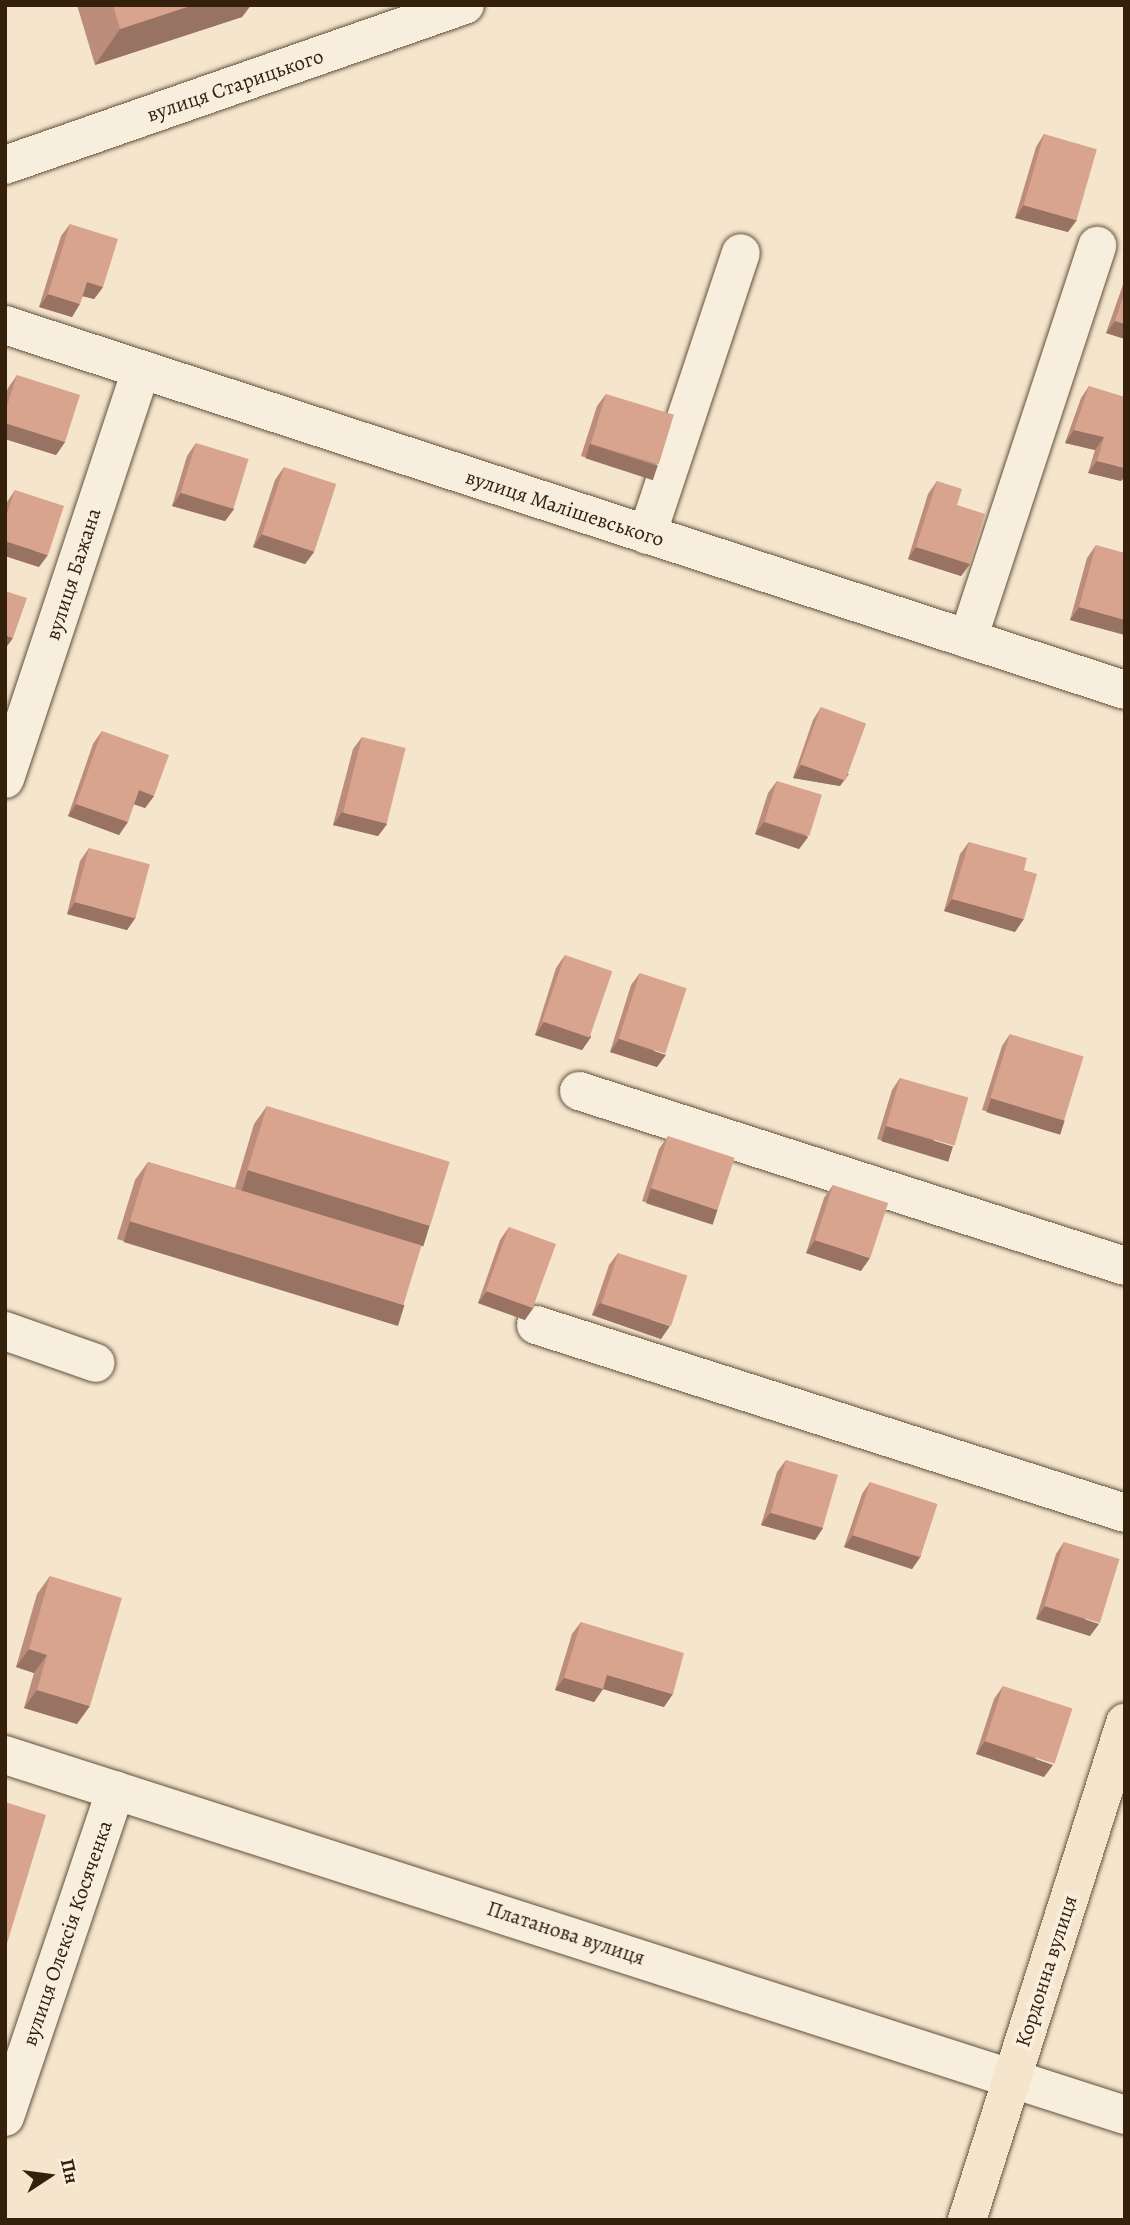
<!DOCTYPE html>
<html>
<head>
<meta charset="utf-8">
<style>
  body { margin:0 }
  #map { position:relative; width:1130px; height:2225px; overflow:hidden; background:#f4e5cc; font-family:Alegreya,serif }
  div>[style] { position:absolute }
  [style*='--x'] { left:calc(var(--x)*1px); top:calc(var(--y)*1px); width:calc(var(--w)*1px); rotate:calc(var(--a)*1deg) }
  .roads { filter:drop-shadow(0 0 2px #64513b) drop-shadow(0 0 2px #64513b) }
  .minor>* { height:38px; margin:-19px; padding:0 19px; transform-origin:19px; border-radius:19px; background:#f8eede }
  .major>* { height:38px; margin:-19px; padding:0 19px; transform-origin:19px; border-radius:19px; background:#f4e5cc }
  .wall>* { inset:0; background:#bb8d7a }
  .shaded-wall>* { inset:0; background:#987363; transform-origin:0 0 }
  .building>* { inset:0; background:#d9a48e; transform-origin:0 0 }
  span { translate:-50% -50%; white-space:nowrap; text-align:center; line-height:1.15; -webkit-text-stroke:7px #f8eede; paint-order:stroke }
  .street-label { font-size:21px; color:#34200b }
  .frame { position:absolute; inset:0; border:7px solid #34200b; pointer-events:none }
  .north { position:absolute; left:14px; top:2141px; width:70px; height:70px; -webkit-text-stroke:5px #f8eede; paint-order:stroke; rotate:77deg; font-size:19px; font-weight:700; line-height:28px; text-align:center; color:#34200b }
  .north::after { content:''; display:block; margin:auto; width:24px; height:32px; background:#34200b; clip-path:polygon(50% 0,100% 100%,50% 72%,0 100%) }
</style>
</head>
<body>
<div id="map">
  <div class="roads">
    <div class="minor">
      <div style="--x:5;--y:165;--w:487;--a:-19.2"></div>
      <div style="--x:5;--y:325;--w:1178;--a:18.05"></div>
      <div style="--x:647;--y:535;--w:297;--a:-71.6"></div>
      <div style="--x:968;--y:639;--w:414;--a:-71.8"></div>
      <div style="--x:5;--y:779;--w:431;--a:-71.6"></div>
      <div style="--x:579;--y:1091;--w:573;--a:17.77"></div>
      <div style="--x:536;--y:1325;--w:618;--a:17.7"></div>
      <div style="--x:5;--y:1331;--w:96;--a:19.4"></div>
      <div style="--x:5;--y:1755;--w:1176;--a:17.82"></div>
      <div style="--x:5;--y:2117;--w:345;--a:-71.3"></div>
    </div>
    <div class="major">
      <div style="--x:967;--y:2220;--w:522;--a:-72.36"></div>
    </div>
  </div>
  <div class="wall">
    <div style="clip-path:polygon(77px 5px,251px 5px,242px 17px,95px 65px)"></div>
    <div style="clip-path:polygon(1044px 134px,1068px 232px,1015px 218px,1036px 147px)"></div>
    <div style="clip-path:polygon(70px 224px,103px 287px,94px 299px,83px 296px,72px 317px,39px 307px,61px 236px)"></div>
    <div style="clip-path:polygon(1125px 279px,1125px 339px,1106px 333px)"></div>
    <div style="clip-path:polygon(17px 375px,65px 442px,56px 455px,5px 439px,5px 396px,8px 388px)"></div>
    <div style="clip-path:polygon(1089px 386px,1121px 481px,1088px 473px,1095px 450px,1065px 443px,1081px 398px)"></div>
    <div style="clip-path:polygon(606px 394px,658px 466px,649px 478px,581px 456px,597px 406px)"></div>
    <div style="clip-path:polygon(196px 443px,234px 509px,225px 521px,172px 506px,187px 456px)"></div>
    <div style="clip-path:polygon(284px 467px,314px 552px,305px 564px,253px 547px,275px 480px)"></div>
    <div style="clip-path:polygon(937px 481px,957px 505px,970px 564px,961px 576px,908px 559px,928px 494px)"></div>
    <div style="clip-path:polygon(15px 490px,39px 567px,5px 556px,5px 505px)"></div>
    <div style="clip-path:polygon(1096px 545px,1125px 562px,1125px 635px,1070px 620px,1087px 558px)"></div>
    <div style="clip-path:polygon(821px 707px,840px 786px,793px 778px,813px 720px)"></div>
    <div style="clip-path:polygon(102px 731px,154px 796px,145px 808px,134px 804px,119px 835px,68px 816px,93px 744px)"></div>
    <div style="clip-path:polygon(362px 737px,387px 824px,378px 836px,333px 825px,353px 749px)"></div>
    <div style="clip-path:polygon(777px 781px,808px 837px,799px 849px,755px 834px,768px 793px)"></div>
    <div style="clip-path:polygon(969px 842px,1015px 932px,944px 911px,960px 854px)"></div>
    <div style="clip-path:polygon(89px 848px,136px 917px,127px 930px,67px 914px,80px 861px)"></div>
    <div style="clip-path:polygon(565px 955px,591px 1037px,582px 1050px,535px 1035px,556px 968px)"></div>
    <div style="clip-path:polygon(640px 973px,657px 1067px,610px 1052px,631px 985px)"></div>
    <div style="clip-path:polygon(1010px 1034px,1064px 1121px,1055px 1133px,982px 1110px,1002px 1046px)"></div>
    <div style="clip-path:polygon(900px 1078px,944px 1159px,877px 1139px,892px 1090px)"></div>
    <div style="clip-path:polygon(267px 1106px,419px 1243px,392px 1321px,117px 1239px,135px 1180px,148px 1162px,235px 1188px,254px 1124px)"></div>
    <div style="clip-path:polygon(668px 1136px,708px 1223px,642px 1201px,659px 1149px)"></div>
    <div style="clip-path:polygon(833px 1185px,861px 1271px,806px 1253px,824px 1198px)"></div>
    <div style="clip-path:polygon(509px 1227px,525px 1320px,478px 1303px,500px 1240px)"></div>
    <div style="clip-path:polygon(618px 1253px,661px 1339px,592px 1315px,609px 1265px)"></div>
    <div style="clip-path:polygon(786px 1460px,823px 1528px,815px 1540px,761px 1525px,777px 1472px)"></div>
    <div style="clip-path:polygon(870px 1482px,921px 1556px,912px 1569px,844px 1547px,862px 1494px)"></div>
    <div style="clip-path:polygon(1064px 1542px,1090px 1636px,1036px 1619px,1056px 1554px)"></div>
    <div style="clip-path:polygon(50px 1576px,77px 1724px,24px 1708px,34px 1673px,16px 1667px,37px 1594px)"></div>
    <div style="clip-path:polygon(581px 1622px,664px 1707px,603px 1689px,594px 1702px,555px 1690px,572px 1634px)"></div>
    <div style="clip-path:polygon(1003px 1686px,1044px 1777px,976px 1754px,994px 1699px)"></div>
  </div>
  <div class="shaded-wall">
    <div style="clip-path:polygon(193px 5px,251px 5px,242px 17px,95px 65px,120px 29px)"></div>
    <div style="clip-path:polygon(1024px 205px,1077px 220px,1068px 232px,1015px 218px)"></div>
    <div style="clip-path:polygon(87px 282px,103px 287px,94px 299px,78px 295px)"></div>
    <div style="clip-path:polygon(48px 294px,80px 304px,72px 317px,39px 307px)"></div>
    <div style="clip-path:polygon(1115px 321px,1125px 324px,1125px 339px,1106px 333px)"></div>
    <div style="clip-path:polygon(5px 423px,65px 442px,56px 455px,5px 439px)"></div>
    <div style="clip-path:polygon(1074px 430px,1104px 437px,1095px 450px,1065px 443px)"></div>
    <div style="left:590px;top:444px;width:71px;height:15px;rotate:18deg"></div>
    <div style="clip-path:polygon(1097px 461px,1125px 468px,1125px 477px,1121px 481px,1088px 473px)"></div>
    <div style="clip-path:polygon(181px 493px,234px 509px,225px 521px,172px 506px)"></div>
    <div style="clip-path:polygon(262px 534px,314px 552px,305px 564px,253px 547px)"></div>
    <div style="clip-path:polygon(5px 541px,48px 555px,39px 567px,5px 556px)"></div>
    <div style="clip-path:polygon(916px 547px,970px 564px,961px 576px,908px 559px)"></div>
    <div style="clip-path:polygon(1079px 607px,1125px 620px,1125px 635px,1070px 620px)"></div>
    <div style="clip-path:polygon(5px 635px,13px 638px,5px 649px)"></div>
    <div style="clip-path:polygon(801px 765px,849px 774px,840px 786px,793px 778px)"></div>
    <div style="clip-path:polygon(139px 790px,154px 796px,145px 808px,130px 803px)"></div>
    <div style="clip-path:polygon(76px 804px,128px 822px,119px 835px,68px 816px)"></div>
    <div style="clip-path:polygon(342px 812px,387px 824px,378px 836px,333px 825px)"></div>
    <div style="clip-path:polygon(764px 822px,808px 837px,799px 849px,755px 834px)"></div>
    <div style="clip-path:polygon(952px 899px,1024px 919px,1015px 932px,944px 911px)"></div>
    <div style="clip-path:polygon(75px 902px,136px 917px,127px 930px,67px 914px)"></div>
    <div style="clip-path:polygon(544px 1022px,591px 1037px,582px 1050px,535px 1035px)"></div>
    <div style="clip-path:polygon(619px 1039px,666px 1055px,657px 1067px,610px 1052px)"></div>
    <div style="left:991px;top:1098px;width:77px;height:15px;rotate:17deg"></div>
    <div style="left:886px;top:1126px;width:70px;height:16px;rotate:17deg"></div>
    <div style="left:248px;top:1170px;width:190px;height:22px;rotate:17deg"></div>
    <div style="left:651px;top:1188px;width:70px;height:16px;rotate:18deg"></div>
    <div style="left:130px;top:1221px;width:287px;height:22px;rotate:17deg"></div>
    <div style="clip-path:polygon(815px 1240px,870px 1258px,861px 1271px,806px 1253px)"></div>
    <div style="clip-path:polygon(487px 1291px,534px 1307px,525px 1320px,478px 1303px)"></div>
    <div style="clip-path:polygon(600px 1303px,670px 1326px,661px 1339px,592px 1315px)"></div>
    <div style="clip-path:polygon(770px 1513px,823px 1528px,815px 1540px,761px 1525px)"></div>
    <div style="clip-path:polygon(853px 1535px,921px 1556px,912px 1569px,844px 1547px)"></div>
    <div style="clip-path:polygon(1045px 1606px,1099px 1624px,1090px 1636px,1036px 1619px)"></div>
    <div style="clip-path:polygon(29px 1649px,47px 1655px,34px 1673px,16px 1667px)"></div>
    <div style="clip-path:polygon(607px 1675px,673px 1694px,664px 1707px,603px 1689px,594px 1702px,555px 1690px,564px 1678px)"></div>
    <div style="clip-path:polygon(37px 1690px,90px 1706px,77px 1724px,24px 1708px)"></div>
    <div style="clip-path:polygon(985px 1741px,1053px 1765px,1044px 1777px,976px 1754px)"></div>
  </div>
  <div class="building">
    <div style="clip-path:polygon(113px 5px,193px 5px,120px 29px)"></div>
    <div style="left:1044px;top:134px;width:55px;height:74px;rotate:16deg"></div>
    <div style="clip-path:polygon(70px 224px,118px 239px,103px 287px,87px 282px,80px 304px,48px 294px)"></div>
    <div style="clip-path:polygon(1125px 291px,1125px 324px,1115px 321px)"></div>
    <div style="clip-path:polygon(17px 375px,80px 395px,65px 442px,5px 423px,5px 412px)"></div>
    <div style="clip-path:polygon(1089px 386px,1125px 397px,1125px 468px,1097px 461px,1104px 437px,1074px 430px)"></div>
    <div style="left:606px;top:394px;width:71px;height:52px;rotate:17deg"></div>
    <div style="left:196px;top:443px;width:55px;height:52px;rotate:17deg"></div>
    <div style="left:284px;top:467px;width:55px;height:71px;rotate:18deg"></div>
    <div style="clip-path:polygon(937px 481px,962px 489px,957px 505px,985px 514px,970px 564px,916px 547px)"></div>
    <div style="clip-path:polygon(15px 490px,64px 506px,48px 555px,5px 541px,5px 519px)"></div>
    <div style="clip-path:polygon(1096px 545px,1125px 553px,1123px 562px,1125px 562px,1125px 620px,1079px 607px)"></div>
    <div style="clip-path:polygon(5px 591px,27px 598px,13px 638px,5px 635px)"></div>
    <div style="left:821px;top:707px;width:48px;height:61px;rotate:20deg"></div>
    <div style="clip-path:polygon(102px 731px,169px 755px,154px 796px,139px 790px,128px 822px,76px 804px)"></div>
    <div style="left:362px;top:737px;width:45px;height:78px;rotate:14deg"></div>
    <div style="left:777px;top:781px;width:47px;height:43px;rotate:17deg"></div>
    <div style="clip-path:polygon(969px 842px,1027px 858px,1024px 870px,1037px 874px,1024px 919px,952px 899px)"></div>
    <div style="left:89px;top:848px;width:63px;height:56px;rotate:15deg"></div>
    <div style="left:565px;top:955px;width:50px;height:70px;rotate:19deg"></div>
    <div style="left:640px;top:973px;width:49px;height:69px;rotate:18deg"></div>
    <div style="left:1010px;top:1034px;width:77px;height:67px;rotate:17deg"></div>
    <div style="left:900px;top:1078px;width:71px;height:50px;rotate:16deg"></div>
    <div style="left:267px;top:1106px;width:191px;height:67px;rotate:17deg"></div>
    <div style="left:668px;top:1136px;width:70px;height:55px;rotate:18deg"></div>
    <div style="left:148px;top:1162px;width:286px;height:62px;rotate:17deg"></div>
    <div style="left:833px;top:1185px;width:58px;height:58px;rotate:18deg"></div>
    <div style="left:509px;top:1227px;width:50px;height:68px;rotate:20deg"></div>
    <div style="left:618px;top:1253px;width:73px;height:53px;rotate:18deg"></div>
    <div style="left:786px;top:1460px;width:54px;height:55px;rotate:16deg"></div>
    <div style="left:870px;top:1482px;width:71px;height:56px;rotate:18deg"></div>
    <div style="left:1064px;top:1542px;width:58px;height:67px;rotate:17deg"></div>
    <div style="clip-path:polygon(50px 1576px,122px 1598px,90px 1706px,37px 1690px,47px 1655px,29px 1649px)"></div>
    <div style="clip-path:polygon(581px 1622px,684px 1653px,673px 1694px,607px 1675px,603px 1689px,564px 1678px)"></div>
    <div style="left:1003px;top:1686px;width:73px;height:58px;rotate:18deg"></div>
    <div style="clip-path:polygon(5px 1802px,46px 1815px,5px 1950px)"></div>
  </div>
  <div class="street-label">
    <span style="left:235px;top:85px;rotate:-19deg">вулиця Старицького</span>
    <span style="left:565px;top:508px;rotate:18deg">вулиця Малішевського</span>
    <span style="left:73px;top:574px;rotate:-72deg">вулиця Бажана</span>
    <span style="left:67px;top:1933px;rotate:-71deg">вулиця Олексія Косяченка</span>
    <span style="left:566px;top:1933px;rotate:18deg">Платанова вулиця</span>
    <span style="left:1046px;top:1971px;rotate:-72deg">Кордонна вулиця</span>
  </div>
  <div class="frame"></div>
  <div class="north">Пн</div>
</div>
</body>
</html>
